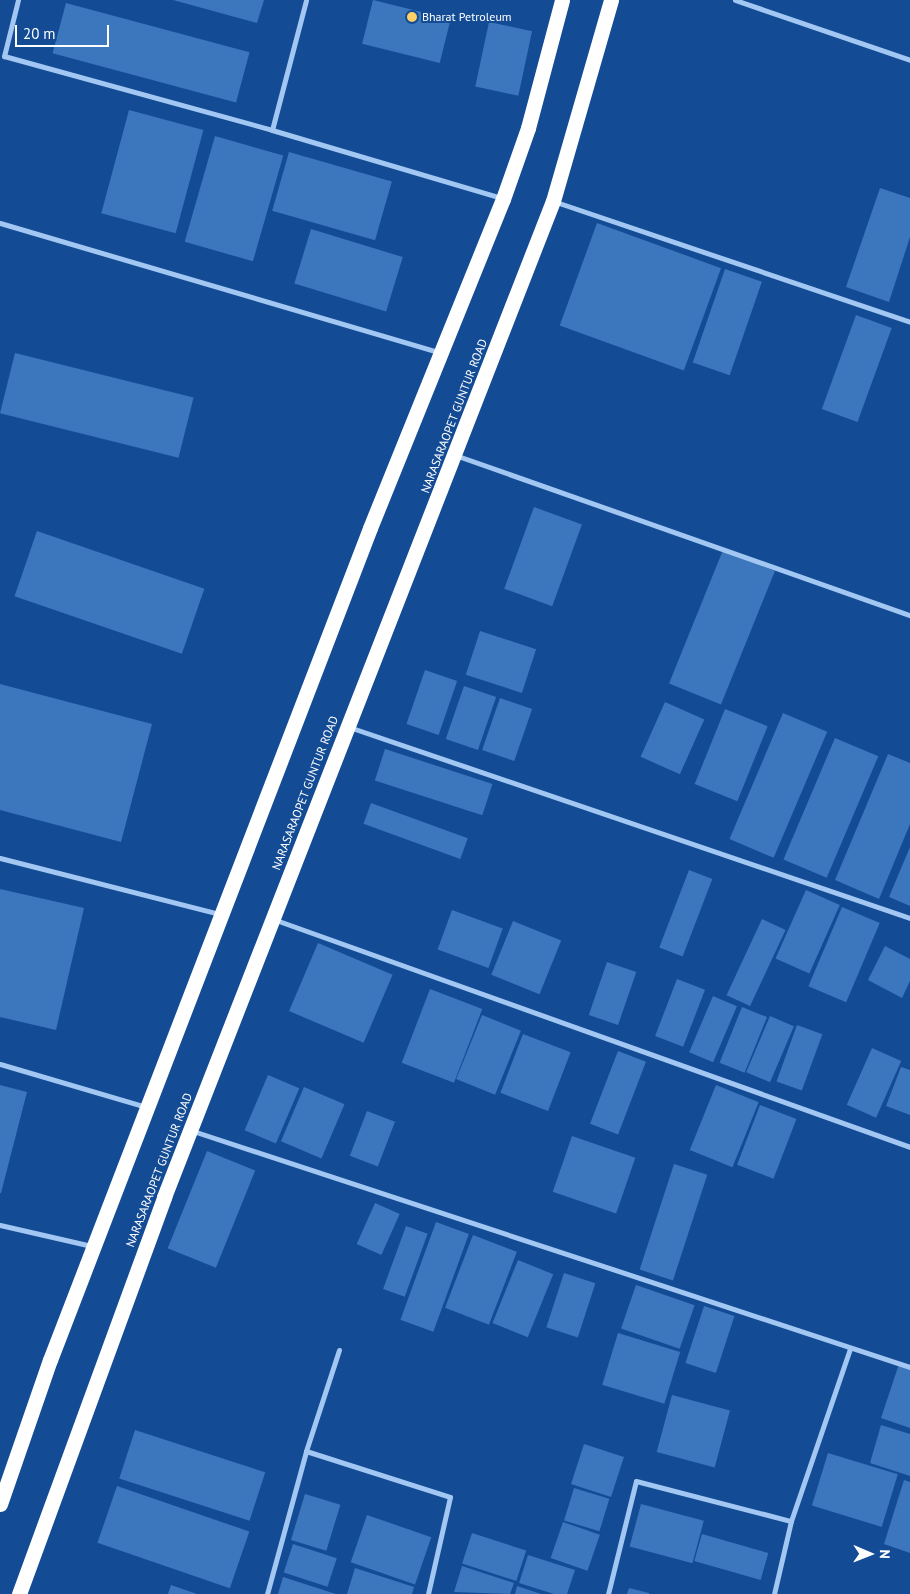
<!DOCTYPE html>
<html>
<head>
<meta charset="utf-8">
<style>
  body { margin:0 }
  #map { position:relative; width:910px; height:1594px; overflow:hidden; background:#134c95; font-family:"PT Sans",sans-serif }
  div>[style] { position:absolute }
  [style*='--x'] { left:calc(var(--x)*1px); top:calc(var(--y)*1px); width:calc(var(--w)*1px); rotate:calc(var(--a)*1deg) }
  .building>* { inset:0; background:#3c76bd; transform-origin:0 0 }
  .street>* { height:5px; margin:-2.5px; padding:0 2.5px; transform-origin:2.5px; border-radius:2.5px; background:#a2c7f2 }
  .highway>* { height:15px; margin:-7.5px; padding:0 7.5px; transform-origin:7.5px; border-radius:7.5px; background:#fff }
  .dots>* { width:14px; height:14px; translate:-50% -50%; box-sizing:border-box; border:2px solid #134c95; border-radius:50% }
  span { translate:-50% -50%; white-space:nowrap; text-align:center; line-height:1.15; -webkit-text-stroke:4px #134c95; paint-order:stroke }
  .poi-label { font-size:12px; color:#fff }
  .left { translate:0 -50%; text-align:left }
  .street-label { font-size:12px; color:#fff }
  .north { position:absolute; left:845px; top:1529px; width:50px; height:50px; -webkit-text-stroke:4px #134c95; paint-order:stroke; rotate:91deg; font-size:14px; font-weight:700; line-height:20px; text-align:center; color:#fff }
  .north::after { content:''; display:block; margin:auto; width:18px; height:22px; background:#fff; clip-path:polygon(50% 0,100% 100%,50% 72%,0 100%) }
  .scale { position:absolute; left:15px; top:25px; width:94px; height:22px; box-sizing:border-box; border:2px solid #fff; border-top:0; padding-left:6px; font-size:15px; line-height:18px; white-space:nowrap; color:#fff; -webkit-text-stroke:4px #134c95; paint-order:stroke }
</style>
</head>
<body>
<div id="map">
  <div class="building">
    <div style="clip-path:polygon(173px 0,264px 0,257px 23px)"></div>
    <div style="left:373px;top:0;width:80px;height:45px;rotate:14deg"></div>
    <div style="left:66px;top:3px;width:190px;height:52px;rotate:15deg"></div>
    <div style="left:489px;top:22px;width:44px;height:66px;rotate:12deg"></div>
    <div style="left:129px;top:110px;width:77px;height:107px;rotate:15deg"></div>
    <div style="left:215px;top:136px;width:71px;height:110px;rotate:16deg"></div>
    <div style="left:289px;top:152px;width:107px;height:61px;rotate:16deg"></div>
    <div style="clip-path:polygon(880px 188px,910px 198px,910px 237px,889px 302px,846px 287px)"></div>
    <div style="left:597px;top:223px;width:132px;height:109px;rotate:20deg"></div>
    <div style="left:311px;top:229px;width:96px;height:57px;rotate:17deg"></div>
    <div style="left:725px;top:269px;width:39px;height:99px;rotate:19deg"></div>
    <div style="left:856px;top:315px;width:38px;height:100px;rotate:20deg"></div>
    <div style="left:15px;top:353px;width:184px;height:62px;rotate:14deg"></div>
    <div style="left:534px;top:507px;width:51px;height:87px;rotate:20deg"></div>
    <div style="left:37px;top:531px;width:177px;height:69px;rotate:19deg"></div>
    <div style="left:723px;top:550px;width:56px;height:144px;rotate:22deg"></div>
    <div style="left:480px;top:631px;width:59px;height:46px;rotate:18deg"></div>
    <div style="left:425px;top:670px;width:34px;height:57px;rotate:19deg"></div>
    <div style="clip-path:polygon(0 684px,152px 724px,121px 842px,0 810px)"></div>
    <div style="left:464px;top:686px;width:34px;height:56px;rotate:19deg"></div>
    <div style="left:500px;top:698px;width:34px;height:55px;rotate:19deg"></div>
    <div style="left:665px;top:702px;width:43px;height:60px;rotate:24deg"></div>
    <div style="left:725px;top:709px;width:46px;height:81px;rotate:22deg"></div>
    <div style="left:783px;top:713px;width:48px;height:137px;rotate:23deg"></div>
    <div style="left:835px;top:738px;width:47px;height:132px;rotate:23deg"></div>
    <div style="left:385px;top:749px;width:113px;height:33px;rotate:18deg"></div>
    <div style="clip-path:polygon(888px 754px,910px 763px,910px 824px,879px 899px,835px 880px)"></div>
    <div style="left:371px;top:803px;width:103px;height:22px;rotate:20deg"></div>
    <div style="clip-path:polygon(910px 847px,910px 906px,889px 897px)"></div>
    <div style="left:689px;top:870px;width:25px;height:83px;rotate:21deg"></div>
    <div style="clip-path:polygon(0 889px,84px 908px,56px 1030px,0 1017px)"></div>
    <div style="left:806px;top:890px;width:37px;height:75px;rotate:24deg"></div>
    <div style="left:842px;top:907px;width:41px;height:86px;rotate:23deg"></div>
    <div style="left:452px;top:910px;width:54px;height:42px;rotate:20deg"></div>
    <div style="left:762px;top:919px;width:26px;height:84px;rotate:25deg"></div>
    <div style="left:513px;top:921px;width:52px;height:58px;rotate:22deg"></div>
    <div style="left:318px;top:943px;width:81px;height:74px;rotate:23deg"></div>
    <div style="clip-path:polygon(885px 946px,910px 959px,910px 981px,902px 998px,868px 980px)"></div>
    <div style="left:607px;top:962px;width:31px;height:56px;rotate:19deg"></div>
    <div style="left:677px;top:979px;width:30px;height:61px;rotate:21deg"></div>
    <div style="left:430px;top:989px;width:56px;height:79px;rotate:21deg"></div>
    <div style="left:713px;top:996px;width:26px;height:61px;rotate:23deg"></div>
    <div style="left:742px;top:1007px;width:27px;height:60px;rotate:22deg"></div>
    <div style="left:482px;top:1015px;width:42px;height:69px;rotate:22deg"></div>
    <div style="left:770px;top:1016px;width:26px;height:61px;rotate:23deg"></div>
    <div style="left:797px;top:1025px;width:27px;height:60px;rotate:20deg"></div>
    <div style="left:523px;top:1034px;width:51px;height:63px;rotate:21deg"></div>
    <div style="left:872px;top:1048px;width:32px;height:62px;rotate:24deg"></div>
    <div style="left:618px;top:1051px;width:30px;height:78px;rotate:21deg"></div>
    <div style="clip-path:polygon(901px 1067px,910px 1070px,910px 1115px,886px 1106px)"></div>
    <div style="left:268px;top:1075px;width:34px;height:60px;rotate:23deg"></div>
    <div style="clip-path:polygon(0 1085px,27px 1092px,1px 1193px,0 1193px)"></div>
    <div style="left:716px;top:1085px;width:46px;height:70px;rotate:22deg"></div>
    <div style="left:304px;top:1087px;width:44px;height:59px;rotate:23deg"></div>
    <div style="left:760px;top:1105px;width:39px;height:64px;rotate:21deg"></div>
    <div style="left:367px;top:1111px;width:30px;height:48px;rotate:21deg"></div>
    <div style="left:572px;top:1136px;width:67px;height:59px;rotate:19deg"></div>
    <div style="left:207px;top:1151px;width:52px;height:105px;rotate:22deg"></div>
    <div style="left:674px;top:1164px;width:35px;height:111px;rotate:18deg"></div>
    <div style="left:375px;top:1203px;width:27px;height:45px;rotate:24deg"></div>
    <div style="left:436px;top:1222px;width:35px;height:104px;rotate:20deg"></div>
    <div style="left:406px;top:1226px;width:23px;height:67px;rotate:20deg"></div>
    <div style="left:473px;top:1235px;width:47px;height:78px;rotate:21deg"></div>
    <div style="left:518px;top:1260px;width:38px;height:68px;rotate:22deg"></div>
    <div style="left:564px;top:1273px;width:33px;height:57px;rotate:18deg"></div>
    <div style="left:636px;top:1285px;width:62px;height:46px;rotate:19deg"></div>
    <div style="left:704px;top:1306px;width:32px;height:60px;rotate:18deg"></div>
    <div style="left:618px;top:1333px;width:65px;height:54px;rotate:17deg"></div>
    <div style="clip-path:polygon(899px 1364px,910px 1368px,910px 1428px,881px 1418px)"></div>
    <div style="left:672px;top:1395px;width:60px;height:59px;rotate:15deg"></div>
    <div style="clip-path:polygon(881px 1425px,910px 1434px,910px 1476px,870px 1463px)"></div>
    <div style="left:135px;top:1430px;width:137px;height:51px;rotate:18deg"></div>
    <div style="left:584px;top:1444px;width:42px;height:42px;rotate:18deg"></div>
    <div style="left:828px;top:1453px;width:73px;height:55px;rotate:17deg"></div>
    <div style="clip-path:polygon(904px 1480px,910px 1482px,910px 1553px,884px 1544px)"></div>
    <div style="left:117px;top:1486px;width:140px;height:60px;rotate:19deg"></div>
    <div style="left:574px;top:1488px;width:37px;height:34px;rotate:17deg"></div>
    <div style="left:305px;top:1494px;width:37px;height:48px;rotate:17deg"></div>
    <div style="left:641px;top:1504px;width:65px;height:44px;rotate:15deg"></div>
    <div style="left:367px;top:1515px;width:68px;height:50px;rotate:19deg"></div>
    <div style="left:563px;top:1522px;width:39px;height:38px;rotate:19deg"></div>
    <div style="left:472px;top:1533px;width:57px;height:32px;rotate:18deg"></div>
    <div style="left:702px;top:1534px;width:69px;height:28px;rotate:16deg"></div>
    <div style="left:293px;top:1544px;width:46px;height:30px;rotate:18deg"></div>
    <div style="clip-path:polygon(528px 1555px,575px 1570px,567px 1594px,554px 1594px,519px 1583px)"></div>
    <div style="clip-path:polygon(462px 1566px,514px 1583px,510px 1594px,454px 1592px)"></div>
    <div style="clip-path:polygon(355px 1568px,414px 1587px,412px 1594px,347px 1594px)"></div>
    <div style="clip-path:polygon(283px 1577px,336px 1594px,278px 1594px)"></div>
    <div style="clip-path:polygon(171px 1585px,197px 1594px,168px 1594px)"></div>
    <div style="clip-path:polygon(517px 1586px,541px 1594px,515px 1594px)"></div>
    <div style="clip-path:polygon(629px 1588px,649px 1593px,649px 1594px,627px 1594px)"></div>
  </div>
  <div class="street">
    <div style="--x:18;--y:0;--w:58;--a:104"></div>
    <div style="--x:4;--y:56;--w:278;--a:15.4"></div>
    <div style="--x:272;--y:130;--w:239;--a:16.5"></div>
    <div style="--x:735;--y:0;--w:185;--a:18.9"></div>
    <div style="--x:272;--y:130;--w:134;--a:-75.3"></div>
    <div style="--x:556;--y:202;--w:374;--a:18.7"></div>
    <div style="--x:0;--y:223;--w:458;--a:16.4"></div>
    <div style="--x:455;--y:455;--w:482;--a:19.4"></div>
    <div style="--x:349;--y:727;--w:593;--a:18.8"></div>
    <div style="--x:0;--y:858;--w:227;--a:14.3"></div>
    <div style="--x:273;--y:919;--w:677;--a:19.69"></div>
    <div style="--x:0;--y:1064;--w:152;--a:16.4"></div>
    <div style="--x:193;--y:1131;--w:755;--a:18.22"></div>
    <div style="--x:0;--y:1225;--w:94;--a:12.9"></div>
    <div style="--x:339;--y:1350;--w:106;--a:108.1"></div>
    <div style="--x:306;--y:1451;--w:151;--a:17.7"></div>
    <div style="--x:450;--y:1497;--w:99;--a:102.8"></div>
    <div style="--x:267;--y:1594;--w:148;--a:-74.7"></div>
    <div style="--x:608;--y:1594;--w:116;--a:-76.1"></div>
    <div style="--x:636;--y:1481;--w:160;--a:14.5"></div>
    <div style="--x:774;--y:1594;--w:75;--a:-76.9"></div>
    <div style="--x:791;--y:1521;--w:182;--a:-71.1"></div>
  </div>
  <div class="highway">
    <div style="--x:0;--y:1504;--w:152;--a:-70.9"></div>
    <div style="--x:50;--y:1360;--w:891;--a:-68.96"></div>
    <div style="--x:370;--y:528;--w:355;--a:-68"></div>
    <div style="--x:503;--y:199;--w:75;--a:-70.6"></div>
    <div style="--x:528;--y:128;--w:132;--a:-75.1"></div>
    <div style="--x:19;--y:1594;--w:423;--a:-69.9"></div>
    <div style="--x:164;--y:1197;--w:1069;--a:-68.67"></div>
    <div style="--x:553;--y:201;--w:209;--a:-73.9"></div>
  </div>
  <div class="dots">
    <div style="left:412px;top:17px;background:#ffd164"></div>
  </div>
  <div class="poi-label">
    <span class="left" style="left:422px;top:17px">Bharat Petroleum</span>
  </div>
  <div class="street-label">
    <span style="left:454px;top:416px;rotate:-69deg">NARASARAOPET GUNTUR ROAD</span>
    <span style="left:305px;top:793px;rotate:-69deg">NARASARAOPET GUNTUR ROAD</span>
    <span style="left:159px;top:1170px;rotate:-69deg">NARASARAOPET GUNTUR ROAD</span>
  </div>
  <div class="north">N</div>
  <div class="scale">20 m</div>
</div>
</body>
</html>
